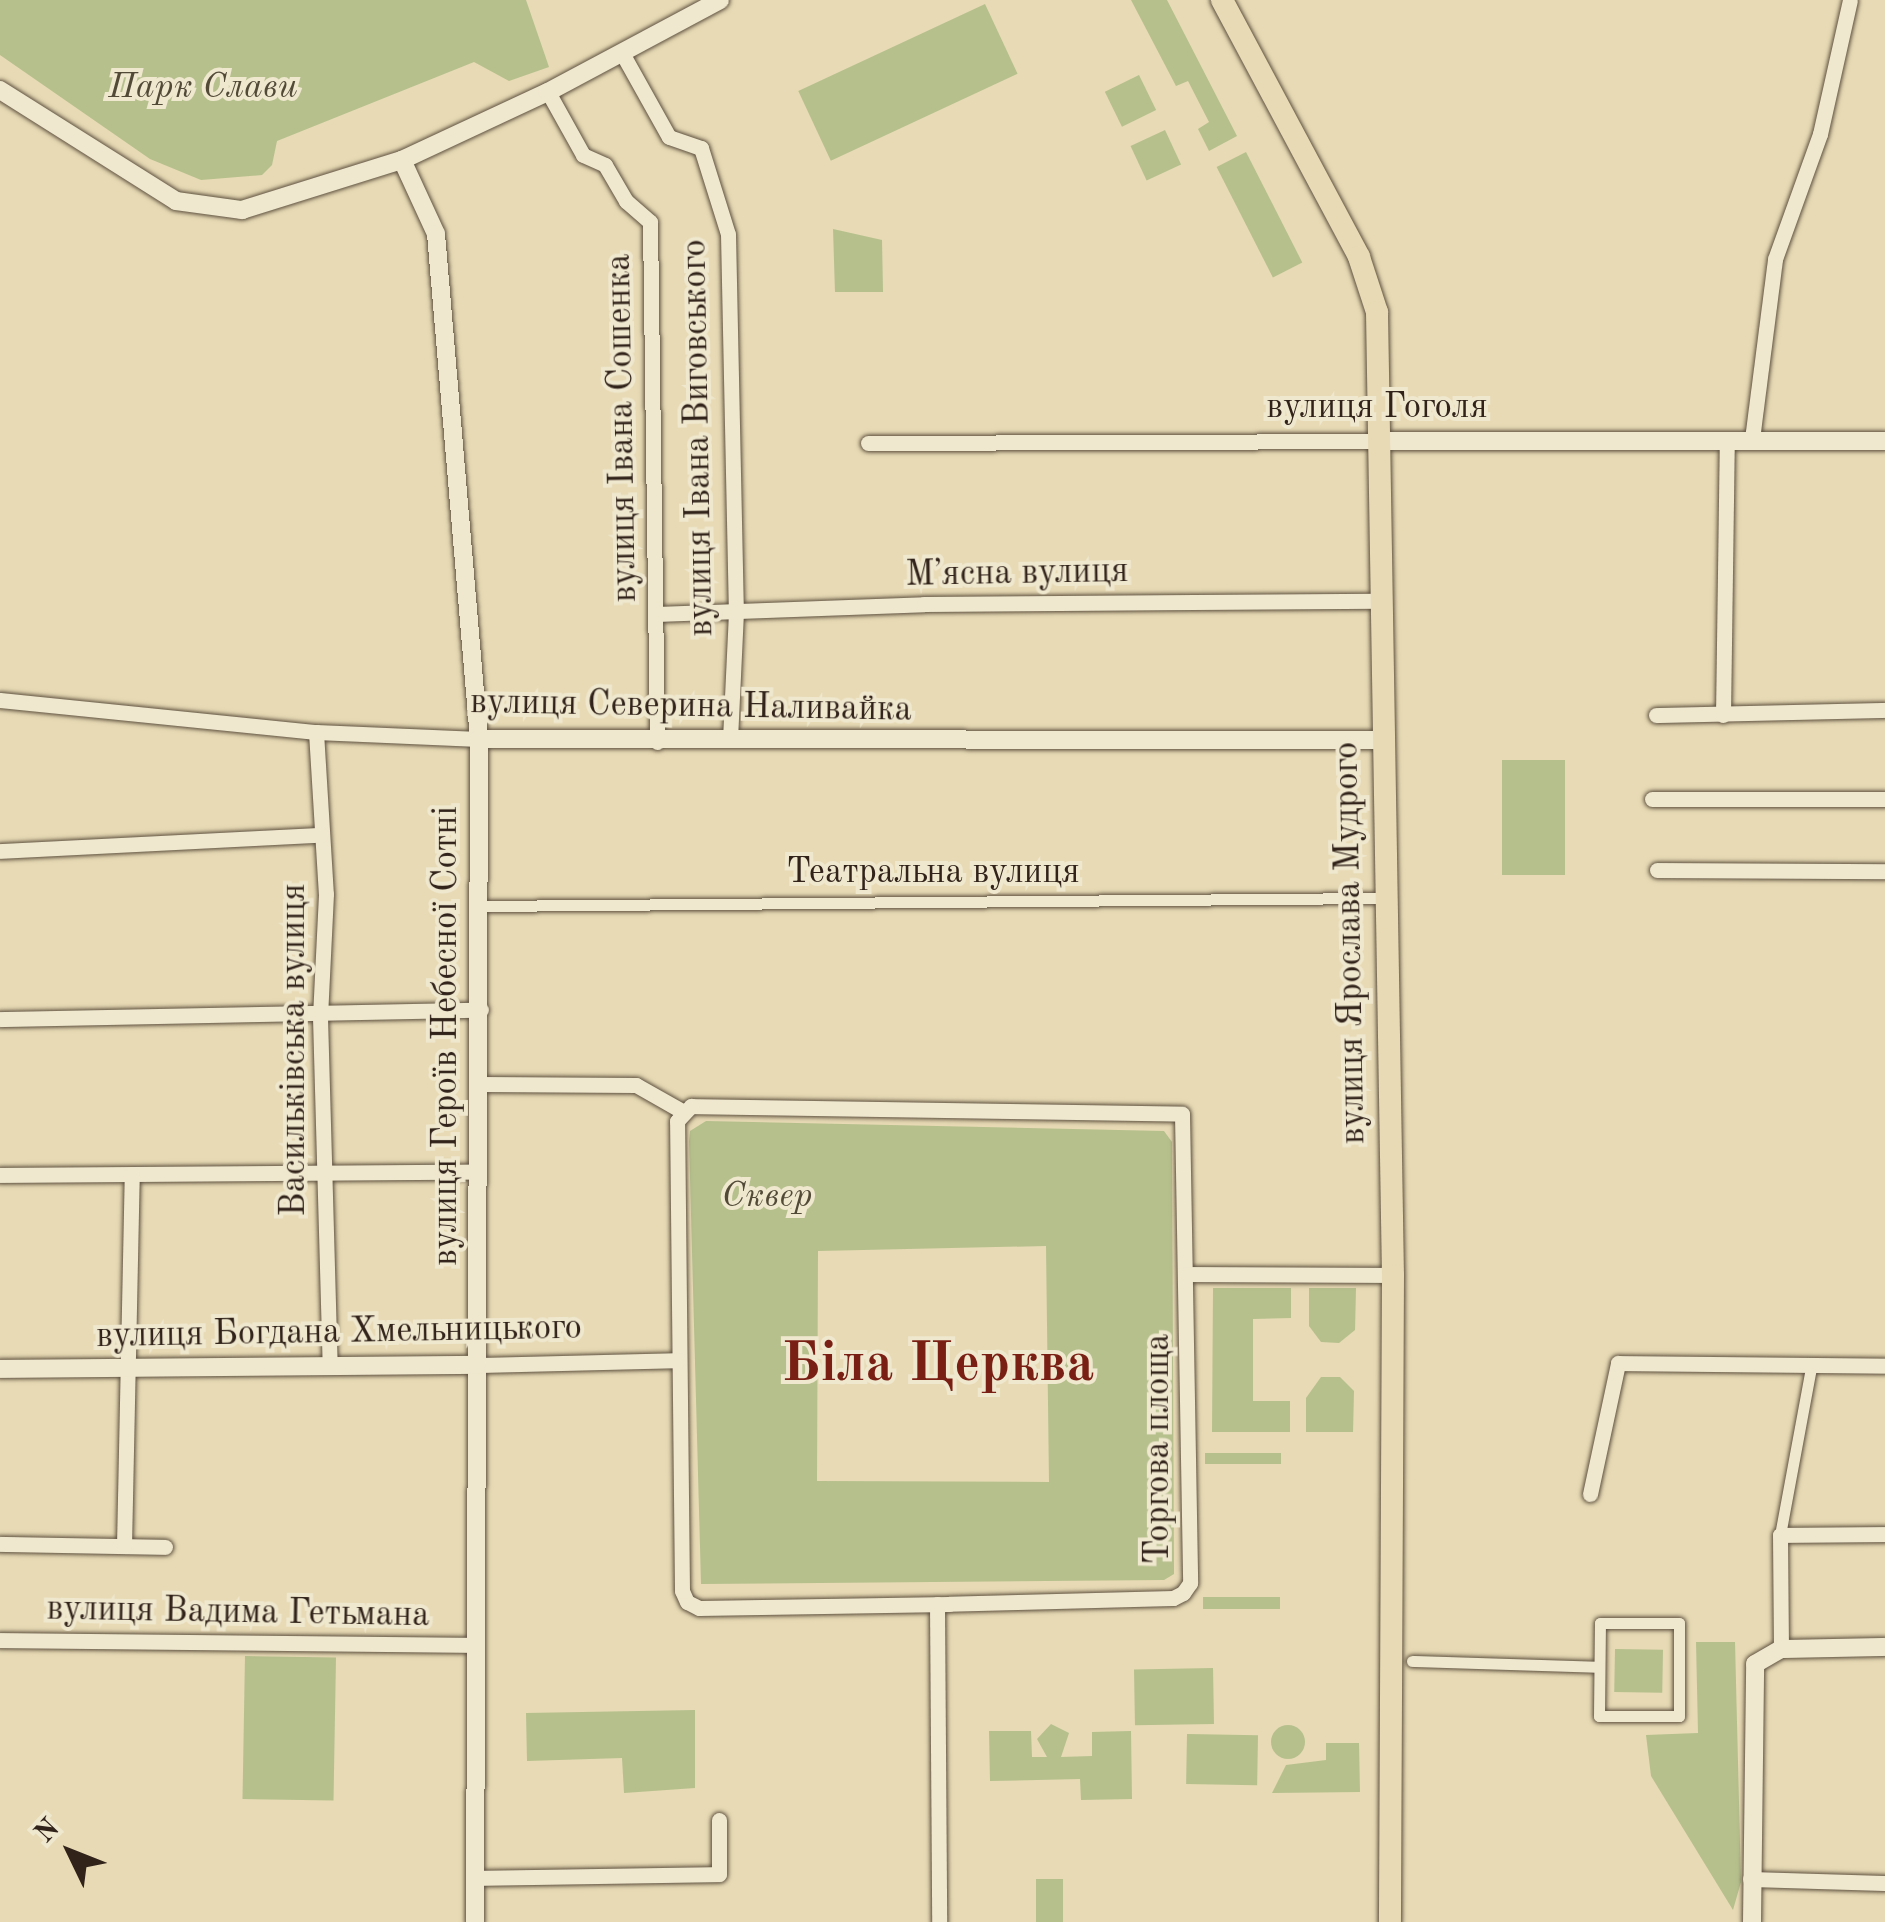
<!DOCTYPE html>
<html>
<head>
<meta charset="utf-8">
<style>
  body { margin:0 }
  #map { position:relative; width:1885px; height:1922px; overflow:hidden; background:#e7dab4; font-family:"Old Standard TT",serif }
  div>[style] { position:absolute }
  [style*='--x'] { left:calc(var(--x)*1px); top:calc(var(--y)*1px); width:calc(var(--w)*1px); rotate:calc(var(--a)*1deg) }
  .green>* { inset:0; background:#b6c08d; transform-origin:0 0 }
  .round { border-radius:50% }
  .roads { filter:drop-shadow(0 0 2px #5e5140) drop-shadow(0 0 2px #5e5140) }
  .pedestrian>* { height:11px; margin:-5.5px; padding:0 5.5px; transform-origin:5.5px; border-radius:5.5px; background:#efe7ce }
  .minor>* { height:15px; margin:-7.5px; padding:0 7.5px; transform-origin:7.5px; border-radius:7.5px; background:#efe7ce }
  .tertiary>* { height:18px; margin:-9px; padding:0 9px; transform-origin:9px; border-radius:9px; background:#efe7ce }
  .primary>* { height:22px; margin:-11px; padding:0 11px; transform-origin:11px; border-radius:11px; background:#e7dab4 }
  span { translate:-50% -50%; white-space:nowrap; text-align:center; line-height:1.15; -webkit-text-stroke:8px #efe7ce; paint-order:stroke }
  .park-label { font-size:35px; color:#524a37; font-style:italic }
  .street-label { font-size:35px; color:#31231a }
  .town-label { font-size:55px; color:#7a1f14; font-weight:700 }
  .north { position:absolute; left:20px; top:1802px; width:100px; height:100px; -webkit-text-stroke:8px #efe7ce; paint-order:stroke; rotate:313deg; font-size:28px; font-weight:700; line-height:40px; text-align:center; color:#31231a }
  .north::after { content:''; display:block; margin:auto; width:35px; height:45px; background:#31231a; clip-path:polygon(50% 0,100% 100%,50% 72%,0 100%) }
</style>
</head>
<body>
<div id="map">
  <div class="green">
    <div style="clip-path:polygon(0 0,526px 0,549px 67px,509px 81px,474px 62px,277px 141px,272px 165px,262px 175px,201px 180px,150px 159px,0 55px)"></div>
    <div style="clip-path:polygon(1131px 0,1167px 0,1237px 136px,1209px 151px,1198px 129px,1209px 122px,1188px 81px,1176px 86px)"></div>
    <div style="left:985px;top:4px;width:77px;height:206px;rotate:65deg"></div>
    <div style="left:1139px;top:75px;width:39px;height:38px;rotate:64deg"></div>
    <div style="left:1165px;top:130px;width:38px;height:38px;rotate:65deg"></div>
    <div style="left:1246px;top:152px;width:124px;height:33px;rotate:63deg"></div>
    <div style="clip-path:polygon(833px 229px,882px 240px,883px 292px,835px 292px)"></div>
    <div style="left:1502px;top:760px;width:63px;height:115px"></div>
    <div style="clip-path:polygon(evenodd,706px 1121px,1164px 1131px,1172px 1142px,1174px 1574px,1164px 1580px,701px 1584px,689px 1141px,690px 1131px,706px 1121px,1046px 1246px,1049px 1482px,817px 1481px,818px 1251px,1046px 1246px)"></div>
    <div style="clip-path:polygon(1213px 1288px,1291px 1288px,1291px 1318px,1253px 1319px,1253px 1401px,1290px 1401px,1290px 1432px,1212px 1432px)"></div>
    <div style="clip-path:polygon(1309px 1288px,1356px 1288px,1355px 1330px,1339px 1343px,1321px 1342px,1309px 1326px)"></div>
    <div style="clip-path:polygon(1321px 1377px,1340px 1377px,1354px 1391px,1353px 1432px,1306px 1432px,1306px 1398px)"></div>
    <div style="left:1281px;top:1453px;width:11px;height:76px;rotate:90deg"></div>
    <div style="left:1203px;top:1597px;width:77px;height:12px"></div>
    <div style="clip-path:polygon(1696px 1642px,1735px 1642px,1741px 1882px,1733px 1910px,1651px 1776px,1646px 1735px,1698px 1733px)"></div>
    <div style="left:1615px;top:1649px;width:48px;height:43px;rotate:1deg"></div>
    <div style="left:245px;top:1656px;width:91px;height:143px;rotate:1deg"></div>
    <div style="left:1213px;top:1668px;width:56px;height:79px;rotate:89deg"></div>
    <div style="clip-path:polygon(695px 1710px,695px 1788px,624px 1793px,622px 1758px,527px 1761px,526px 1713px)"></div>
    <div style="clip-path:polygon(1051px 1724px,1069px 1733px,1061px 1757px,1092px 1756px,1092px 1732px,1131px 1731px,1132px 1799px,1081px 1800px,1080px 1779px,990px 1781px,989px 1731px,1031px 1731px,1032px 1757px,1047px 1757px,1037px 1739px)"></div>
    <div class="round" style="left:1271px;top:1725px;width:34px;height:34px"></div>
    <div style="left:1187px;top:1734px;width:71px;height:50px;rotate:1deg"></div>
    <div style="clip-path:polygon(1326px 1743px,1359px 1743px,1360px 1792px,1272px 1793px,1286px 1765px,1326px 1760px)"></div>
    <div style="left:1036px;top:1879px;width:27px;height:43px"></div>
  </div>
  <div class="roads">
    <div class="pedestrian">
      <div style="--x:481;--y:906;--w:904;--a:-0.51"></div>
      <div style="--x:1780;--y:1535;--w:171;--a:-79.5"></div>
      <div style="--x:1600;--y:1623;--w:79;--a:0"></div>
      <div style="--x:1679;--y:1623;--w:93;--a:90"></div>
      <div style="--x:1679;--y:1716;--w:80;--a:180"></div>
      <div style="--x:1599;--y:1716;--w:93;--a:-89.4"></div>
      <div style="--x:1412;--y:1661;--w:187;--a:1.8"></div>
    </div>
    <div class="minor">
      <div style="--x:622;--y:53;--w:96;--a:60.8"></div>
      <div style="--x:669;--y:137;--w:34;--a:19"></div>
      <div style="--x:701;--y:148;--w:90;--a:72.6"></div>
      <div style="--x:728;--y:234;--w:378;--a:88.8"></div>
      <div style="--x:736;--y:612;--w:128;--a:92.7"></div>
      <div style="--x:548;--y:92;--w:72;--a:60.9"></div>
      <div style="--x:583;--y:155;--w:24;--a:24"></div>
      <div style="--x:605;--y:165;--w:42;--a:59.7"></div>
      <div style="--x:626;--y:201;--w:32;--a:41"></div>
      <div style="--x:650;--y:222;--w:520;--a:89.23"></div>
      <div style="--x:1752;--y:439;--w:181;--a:-82.7"></div>
      <div style="--x:1775;--y:259;--w:133;--a:-70.2"></div>
      <div style="--x:1820;--y:134;--w:137;--a:-77.4"></div>
      <div style="--x:868;--y:443;--w:512;--a:-0.22"></div>
      <div style="--x:656;--y:614;--w:268;--a:-2.1"></div>
      <div style="--x:924;--y:604;--w:456;--a:-0.4"></div>
      <div style="--x:0;--y:700;--w:318;--a:5.8"></div>
      <div style="--x:316;--y:732;--w:163;--a:2.5"></div>
      <div style="--x:1656;--y:715;--w:229;--a:-1.3"></div>
      <div style="--x:1723;--y:715;--w:276;--a:-89.2"></div>
      <div style="--x:316;--y:732;--w:162;--a:86.5"></div>
      <div style="--x:326;--y:894;--w:123;--a:92.8"></div>
      <div style="--x:320;--y:1017;--w:350;--a:88.4"></div>
      <div style="--x:1652;--y:799;--w:233;--a:0"></div>
      <div style="--x:0;--y:851;--w:321;--a:-2.9"></div>
      <div style="--x:1657;--y:870;--w:228;--a:0.3"></div>
      <div style="--x:0;--y:1019;--w:481;--a:-1.1"></div>
      <div style="--x:481;--y:1084;--w:155;--a:0.4"></div>
      <div style="--x:636;--y:1085;--w:53;--a:29.5"></div>
      <div style="--x:691;--y:1106;--w:491;--a:0.9"></div>
      <div style="--x:1182;--y:1114;--w:469;--a:89"></div>
      <div style="--x:1190;--y:1583;--w:12;--a:125"></div>
      <div style="--x:1183;--y:1593;--w:11;--a:153"></div>
      <div style="--x:1173;--y:1598;--w:224;--a:178.5"></div>
      <div style="--x:949;--y:1604;--w:250;--a:179.1"></div>
      <div style="--x:699;--y:1608;--w:13;--a:-153"></div>
      <div style="--x:687;--y:1602;--w:12;--a:-114"></div>
      <div style="--x:682;--y:1591;--w:470;--a:-90.6"></div>
      <div style="--x:677;--y:1121;--w:21;--a:-47"></div>
      <div style="--x:0;--y:1175;--w:479;--a:-0.4"></div>
      <div style="--x:1188;--y:1274;--w:205;--a:0.3"></div>
      <div style="--x:477;--y:1365;--w:201;--a:-1.4"></div>
      <div style="--x:1590;--y:1494;--w:134;--a:-77.9"></div>
      <div style="--x:1618;--y:1363;--w:267;--a:0.6"></div>
      <div style="--x:0;--y:1544;--w:165;--a:1"></div>
      <div style="--x:124;--y:1546;--w:372;--a:-88.8"></div>
      <div style="--x:937;--y:1604;--w:318;--a:89.6"></div>
      <div style="--x:0;--y:1640;--w:476;--a:0.6"></div>
      <div style="--x:1781;--y:1649;--w:114;--a:-90.5"></div>
      <div style="--x:1780;--y:1535;--w:105;--a:-0.5"></div>
      <div style="--x:477;--y:1878;--w:242;--a:-0.9"></div>
      <div style="--x:719;--y:1874;--w:54;--a:-90"></div>
      <div style="--x:1750;--y:1879;--w:135;--a:1.7"></div>
    </div>
    <div class="tertiary">
      <div style="--x:0;--y:90;--w:208;--a:32.2"></div>
      <div style="--x:176;--y:201;--w:67;--a:7.8"></div>
      <div style="--x:242;--y:210;--w:168;--a:-17.4"></div>
      <div style="--x:402;--y:160;--w:161;--a:-25"></div>
      <div style="--x:548;--y:92;--w:195;--a:-28.1"></div>
      <div style="--x:402;--y:160;--w:81;--a:65.3"></div>
      <div style="--x:436;--y:234;--w:507;--a:85.13"></div>
      <div style="--x:479;--y:739;--w:1183;--a:90.19"></div>
      <div style="--x:1380;--y:441;--w:505;--a:0"></div>
      <div style="--x:479;--y:739;--w:903;--a:0.06"></div>
      <div style="--x:0;--y:1369;--w:477;--a:-0.5"></div>
      <div style="--x:1752;--y:1922;--w:258;--a:-89.3"></div>
      <div style="--x:1755;--y:1664;--w:30;--a:-30"></div>
      <div style="--x:1781;--y:1649;--w:104;--a:-1.1"></div>
    </div>
    <div class="primary">
      <div style="--x:1222;--y:0;--w:291;--a:61.9"></div>
      <div style="--x:1359;--y:257;--w:58;--a:71.9"></div>
      <div style="--x:1377;--y:312;--w:963;--a:89.05"></div>
      <div style="--x:1393;--y:1275;--w:647;--a:90.27"></div>
    </div>
  </div>
  <div class="park-label">
    <span style="left:203px;top:88px">Парк Слави</span>
    <span style="left:767px;top:1197px">Сквер</span>
  </div>
  <div class="street-label">
    <span style="left:1377px;top:408px">вулиця Гоголя</span>
    <span style="left:623px;top:428px;rotate:-91deg">вулиця Івана Сошенка</span>
    <span style="left:699px;top:438px;rotate:-91deg">вулиця Івана Виговського</span>
    <span style="left:1017px;top:574px;rotate:-1deg">Мʼясна вулиця</span>
    <span style="left:691px;top:707px;rotate:1deg">вулиця Северина Наливайка</span>
    <span style="left:933px;top:873px">Театральна вулиця</span>
    <span style="left:1351px;top:943px;rotate:-91deg">вулиця Ярослава Мудрого</span>
    <span style="left:447px;top:1036px;rotate:-90deg">вулиця Героїв Небесної Сотні</span>
    <span style="left:295px;top:1050px;rotate:-90deg">Васильківська вулиця</span>
    <span style="left:339px;top:1333px;rotate:-1deg">вулиця Богдана Хмельницького</span>
    <span style="left:1159px;top:1449px;rotate:-90deg">Торгова площа</span>
    <span style="left:238px;top:1613px;rotate:1deg">вулиця Вадима Гетьмана</span>
  </div>
  <div class="town-label">
    <span style="left:938px;top:1366px">Біла Церква</span>
  </div>
  <div class="north">N</div>
</div>
</body>
</html>
